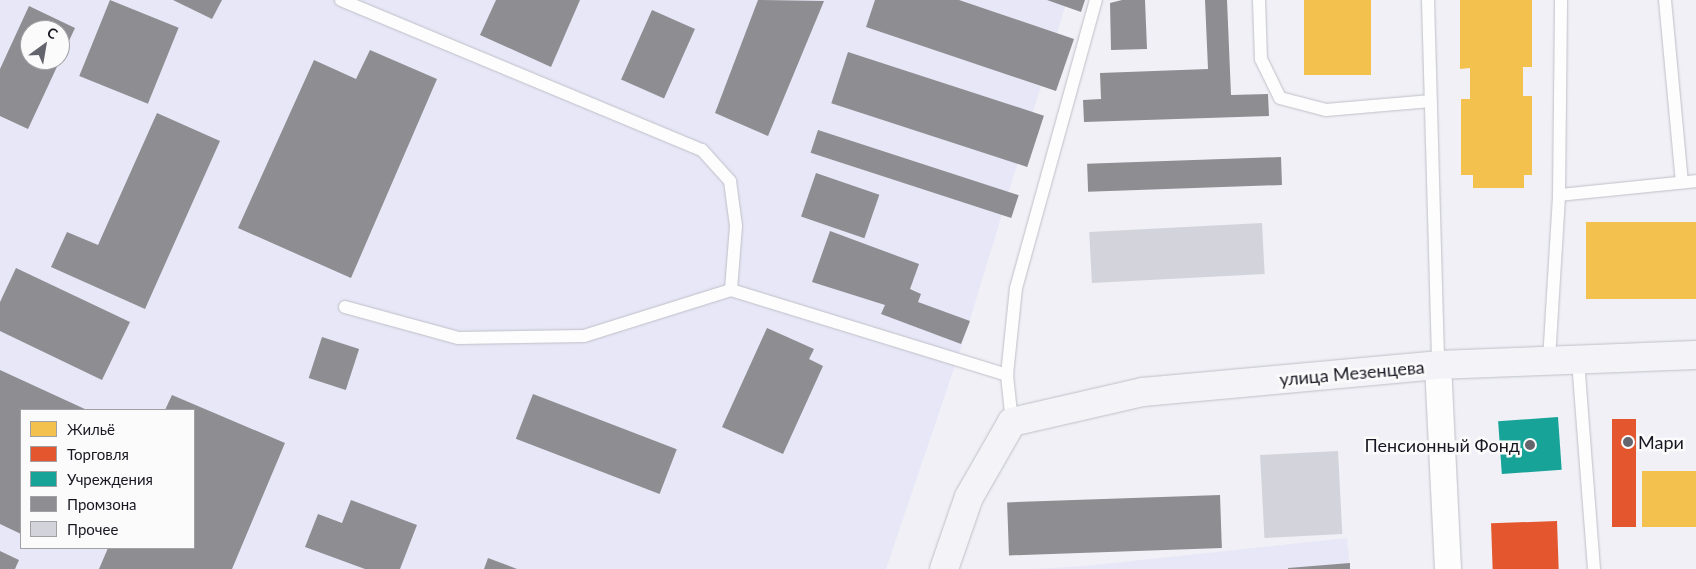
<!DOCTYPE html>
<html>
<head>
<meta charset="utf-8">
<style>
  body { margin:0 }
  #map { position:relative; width:1696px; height:569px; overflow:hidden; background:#f0f0f6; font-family:Lato,sans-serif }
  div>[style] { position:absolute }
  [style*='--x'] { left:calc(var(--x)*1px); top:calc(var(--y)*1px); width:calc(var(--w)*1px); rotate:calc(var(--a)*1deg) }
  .built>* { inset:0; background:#e7e7f7 }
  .homes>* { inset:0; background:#f2c14e; transform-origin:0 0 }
  .shops>* { inset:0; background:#e4572e; transform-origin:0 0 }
  .public>* { inset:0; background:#17a398; transform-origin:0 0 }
  .industry>* { inset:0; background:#8d8d92; transform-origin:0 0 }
  .building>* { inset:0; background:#d3d3dc; transform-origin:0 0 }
  .roads { filter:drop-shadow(0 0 1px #bfbfc8) drop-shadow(0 0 1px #bfbfc8) }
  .service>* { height:12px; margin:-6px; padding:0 6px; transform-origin:6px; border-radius:6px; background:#fdfdfe }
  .minor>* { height:26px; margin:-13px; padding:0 13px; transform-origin:13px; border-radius:13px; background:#fdfdfe }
  .secondary>* { height:28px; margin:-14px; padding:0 14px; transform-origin:14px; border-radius:14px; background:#f4f4f8 }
  .dots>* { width:14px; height:14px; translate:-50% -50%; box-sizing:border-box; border:2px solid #fbfbfb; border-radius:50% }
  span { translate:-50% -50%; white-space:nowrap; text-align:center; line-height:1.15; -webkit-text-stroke:5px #fbfbfb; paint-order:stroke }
  .street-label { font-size:18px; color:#181823 }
  .poi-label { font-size:18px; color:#181823 }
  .left { translate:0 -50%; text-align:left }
  .right { translate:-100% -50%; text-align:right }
  .legend { position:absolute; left:20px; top:409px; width:175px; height:140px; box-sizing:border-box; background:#fbfbfb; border:1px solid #a0a0a5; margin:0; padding:6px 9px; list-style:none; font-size:15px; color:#181823 }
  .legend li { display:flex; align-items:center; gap:10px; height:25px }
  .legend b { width:25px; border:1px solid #a0a0a5 }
  .north { position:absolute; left:20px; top:20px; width:50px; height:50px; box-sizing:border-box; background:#fbfbfb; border:1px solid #a0a0a5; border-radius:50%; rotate:32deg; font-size:14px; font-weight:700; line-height:20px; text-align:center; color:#181823 }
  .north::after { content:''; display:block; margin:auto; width:18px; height:22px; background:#64646d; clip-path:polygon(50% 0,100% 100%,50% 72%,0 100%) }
</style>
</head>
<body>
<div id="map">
  <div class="built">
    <div style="clip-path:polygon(evenodd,0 0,1067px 0,965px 336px,886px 569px,0 569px,0 0,30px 30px,60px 30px,60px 60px,30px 60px,30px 30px,0 0,21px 410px,194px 410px,194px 548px,21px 548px,21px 410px)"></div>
    <div style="clip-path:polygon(1347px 538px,1350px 569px,1035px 569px,1085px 566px)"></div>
  </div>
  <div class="homes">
    <div style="left:1304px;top:0;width:67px;height:75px"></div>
    <div style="clip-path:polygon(1460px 0,1532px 0,1532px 67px,1523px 67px,1523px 96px,1532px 96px,1532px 175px,1524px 175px,1524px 188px,1473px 188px,1473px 175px,1461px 175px,1461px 99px,1470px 99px,1470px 68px,1460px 69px)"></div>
    <div style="left:1696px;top:222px;width:77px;height:110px;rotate:90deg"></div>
    <div style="left:1696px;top:471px;width:56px;height:54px;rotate:90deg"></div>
  </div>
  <div class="shops">
    <div style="left:1612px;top:419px;width:24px;height:108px"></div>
    <div style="left:1557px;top:521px;width:48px;height:66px;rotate:88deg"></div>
  </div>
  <div class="public">
    <div style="left:1558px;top:417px;width:53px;height:60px;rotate:86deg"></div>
  </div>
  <div class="industry">
    <div style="left:110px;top:0;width:74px;height:82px;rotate:22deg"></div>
    <div style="clip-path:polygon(173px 0,222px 0,212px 19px)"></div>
    <div style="clip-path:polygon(496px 0,580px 0,551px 67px,480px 35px)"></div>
    <div style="clip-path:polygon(758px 0,824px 1px,768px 136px,715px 113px)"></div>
    <div style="clip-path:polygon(875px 0,959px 0,1074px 39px,1056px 91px,866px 27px)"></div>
    <div style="clip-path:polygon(1047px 0,1085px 0,1081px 12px)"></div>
    <div style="clip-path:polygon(1122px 0,1145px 0,1147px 49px,1111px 50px,1110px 3px)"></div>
    <div style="clip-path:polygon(1205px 0,1227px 0,1231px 95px,1268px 94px,1269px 116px,1084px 122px,1083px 100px,1101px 99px,1100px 73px,1208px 69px)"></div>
    <div style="clip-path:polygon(evenodd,29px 6px,75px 28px,28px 129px,0 116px,0 69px,29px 6px,30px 30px,60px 30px,60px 60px,30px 60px,30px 30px)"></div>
    <div style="left:652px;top:10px;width:47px;height:76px;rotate:24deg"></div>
    <div style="clip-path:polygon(370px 50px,437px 79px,351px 278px,238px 228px,314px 60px,356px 79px)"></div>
    <div style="left:848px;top:52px;width:206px;height:54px;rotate:18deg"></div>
    <div style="clip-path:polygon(157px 113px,220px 141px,145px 309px,51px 267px,67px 232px,98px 245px)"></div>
    <div style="left:818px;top:130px;width:211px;height:24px;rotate:18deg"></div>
    <div style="left:1281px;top:157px;width:28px;height:194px;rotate:88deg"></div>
    <div style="left:816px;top:173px;width:67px;height:46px;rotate:19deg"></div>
    <div style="clip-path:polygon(830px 231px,919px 264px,910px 289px,921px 294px,918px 302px,970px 321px,961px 344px,881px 314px,885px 305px,812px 282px)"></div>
    <div style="clip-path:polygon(16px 268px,130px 322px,102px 380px,0 331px,0 302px)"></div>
    <div style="clip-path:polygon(767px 328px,814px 349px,809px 359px,823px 366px,783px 454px,722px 427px)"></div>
    <div style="left:322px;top:337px;width:39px;height:43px;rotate:18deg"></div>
    <div style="clip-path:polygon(0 370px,87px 410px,21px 410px,21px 534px,0 524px)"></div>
    <div style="left:533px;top:394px;width:154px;height:48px;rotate:21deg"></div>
    <div style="clip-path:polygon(172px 395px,285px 443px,232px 569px,99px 569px,108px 548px,194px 548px,194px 410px,165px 410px)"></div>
    <div style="left:1220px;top:495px;width:53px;height:213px;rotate:88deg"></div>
    <div style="clip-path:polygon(351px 500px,417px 525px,400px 569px,365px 569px,305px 547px,318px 514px,342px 523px)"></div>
    <div style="clip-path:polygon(0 551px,19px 560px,15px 569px,0 569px)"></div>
    <div style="clip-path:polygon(488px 558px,517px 569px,484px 569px)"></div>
    <div style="clip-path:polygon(1350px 563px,1350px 569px,1288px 569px,1288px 568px)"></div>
  </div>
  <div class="building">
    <div style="left:1262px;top:223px;width:51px;height:173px;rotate:87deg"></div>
    <div style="left:1338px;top:451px;width:83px;height:78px;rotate:87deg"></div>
  </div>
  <div class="roads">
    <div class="service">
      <div style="--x:341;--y:0;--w:391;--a:22.6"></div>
      <div style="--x:702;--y:150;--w:42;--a:47.9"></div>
      <div style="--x:730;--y:181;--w:45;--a:82.4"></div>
      <div style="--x:736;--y:226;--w:64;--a:94.5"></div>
      <div style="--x:1259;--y:0;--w:59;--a:88.1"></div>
      <div style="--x:1261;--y:59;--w:43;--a:64"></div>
      <div style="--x:1280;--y:98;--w:48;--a:14.6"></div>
      <div style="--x:1326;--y:110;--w:105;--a:-4.9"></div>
      <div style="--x:1428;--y:0;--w:365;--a:88.4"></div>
      <div style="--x:1665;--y:0;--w:183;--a:84.7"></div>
      <div style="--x:1559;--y:195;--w:138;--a:-5.8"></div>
      <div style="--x:345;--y:307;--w:117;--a:15.3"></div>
      <div style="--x:458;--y:338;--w:126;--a:-0.9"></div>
      <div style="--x:584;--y:336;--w:154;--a:-17.4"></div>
      <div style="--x:731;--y:290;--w:289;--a:17.1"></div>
      <div style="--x:1549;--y:360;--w:165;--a:-86.5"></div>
      <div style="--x:1559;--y:195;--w:195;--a:-89.4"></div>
      <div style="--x:1578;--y:361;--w:209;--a:85.6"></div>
      <div style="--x:1012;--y:422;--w:47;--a:-96.1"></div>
      <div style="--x:1007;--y:375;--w:87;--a:-84.1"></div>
      <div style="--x:1016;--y:288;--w:299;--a:-74.5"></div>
    </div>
    <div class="minor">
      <div style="--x:1438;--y:365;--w:204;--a:87.2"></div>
    </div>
    <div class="secondary">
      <div style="--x:944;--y:569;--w:76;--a:-70.9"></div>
      <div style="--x:969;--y:497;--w:86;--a:-60.2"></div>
      <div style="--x:1012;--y:422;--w:134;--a:-12.9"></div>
      <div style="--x:1143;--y:392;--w:296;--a:-5.2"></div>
      <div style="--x:1438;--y:365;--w:258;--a:-2.2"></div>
    </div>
  </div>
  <div class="dots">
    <div style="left:1628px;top:442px;background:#64646d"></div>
    <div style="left:1530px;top:445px;background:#64646d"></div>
  </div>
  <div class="street-label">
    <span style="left:1352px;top:373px;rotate:-5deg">улица Мезенцева</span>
  </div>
  <div class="poi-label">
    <span class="left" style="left:1638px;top:442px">Мари</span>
    <span class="right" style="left:1520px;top:445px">Пенсионный Фонд</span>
  </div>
  <ul class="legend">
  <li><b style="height:14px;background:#f2c14e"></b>Жильё</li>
  <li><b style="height:14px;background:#e4572e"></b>Торговля</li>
  <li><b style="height:14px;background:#17a398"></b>Учреждения</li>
  <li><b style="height:14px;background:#8d8d92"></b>Промзона</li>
  <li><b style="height:14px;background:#d3d3dc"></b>Прочее</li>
  </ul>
  <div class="north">С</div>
</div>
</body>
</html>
